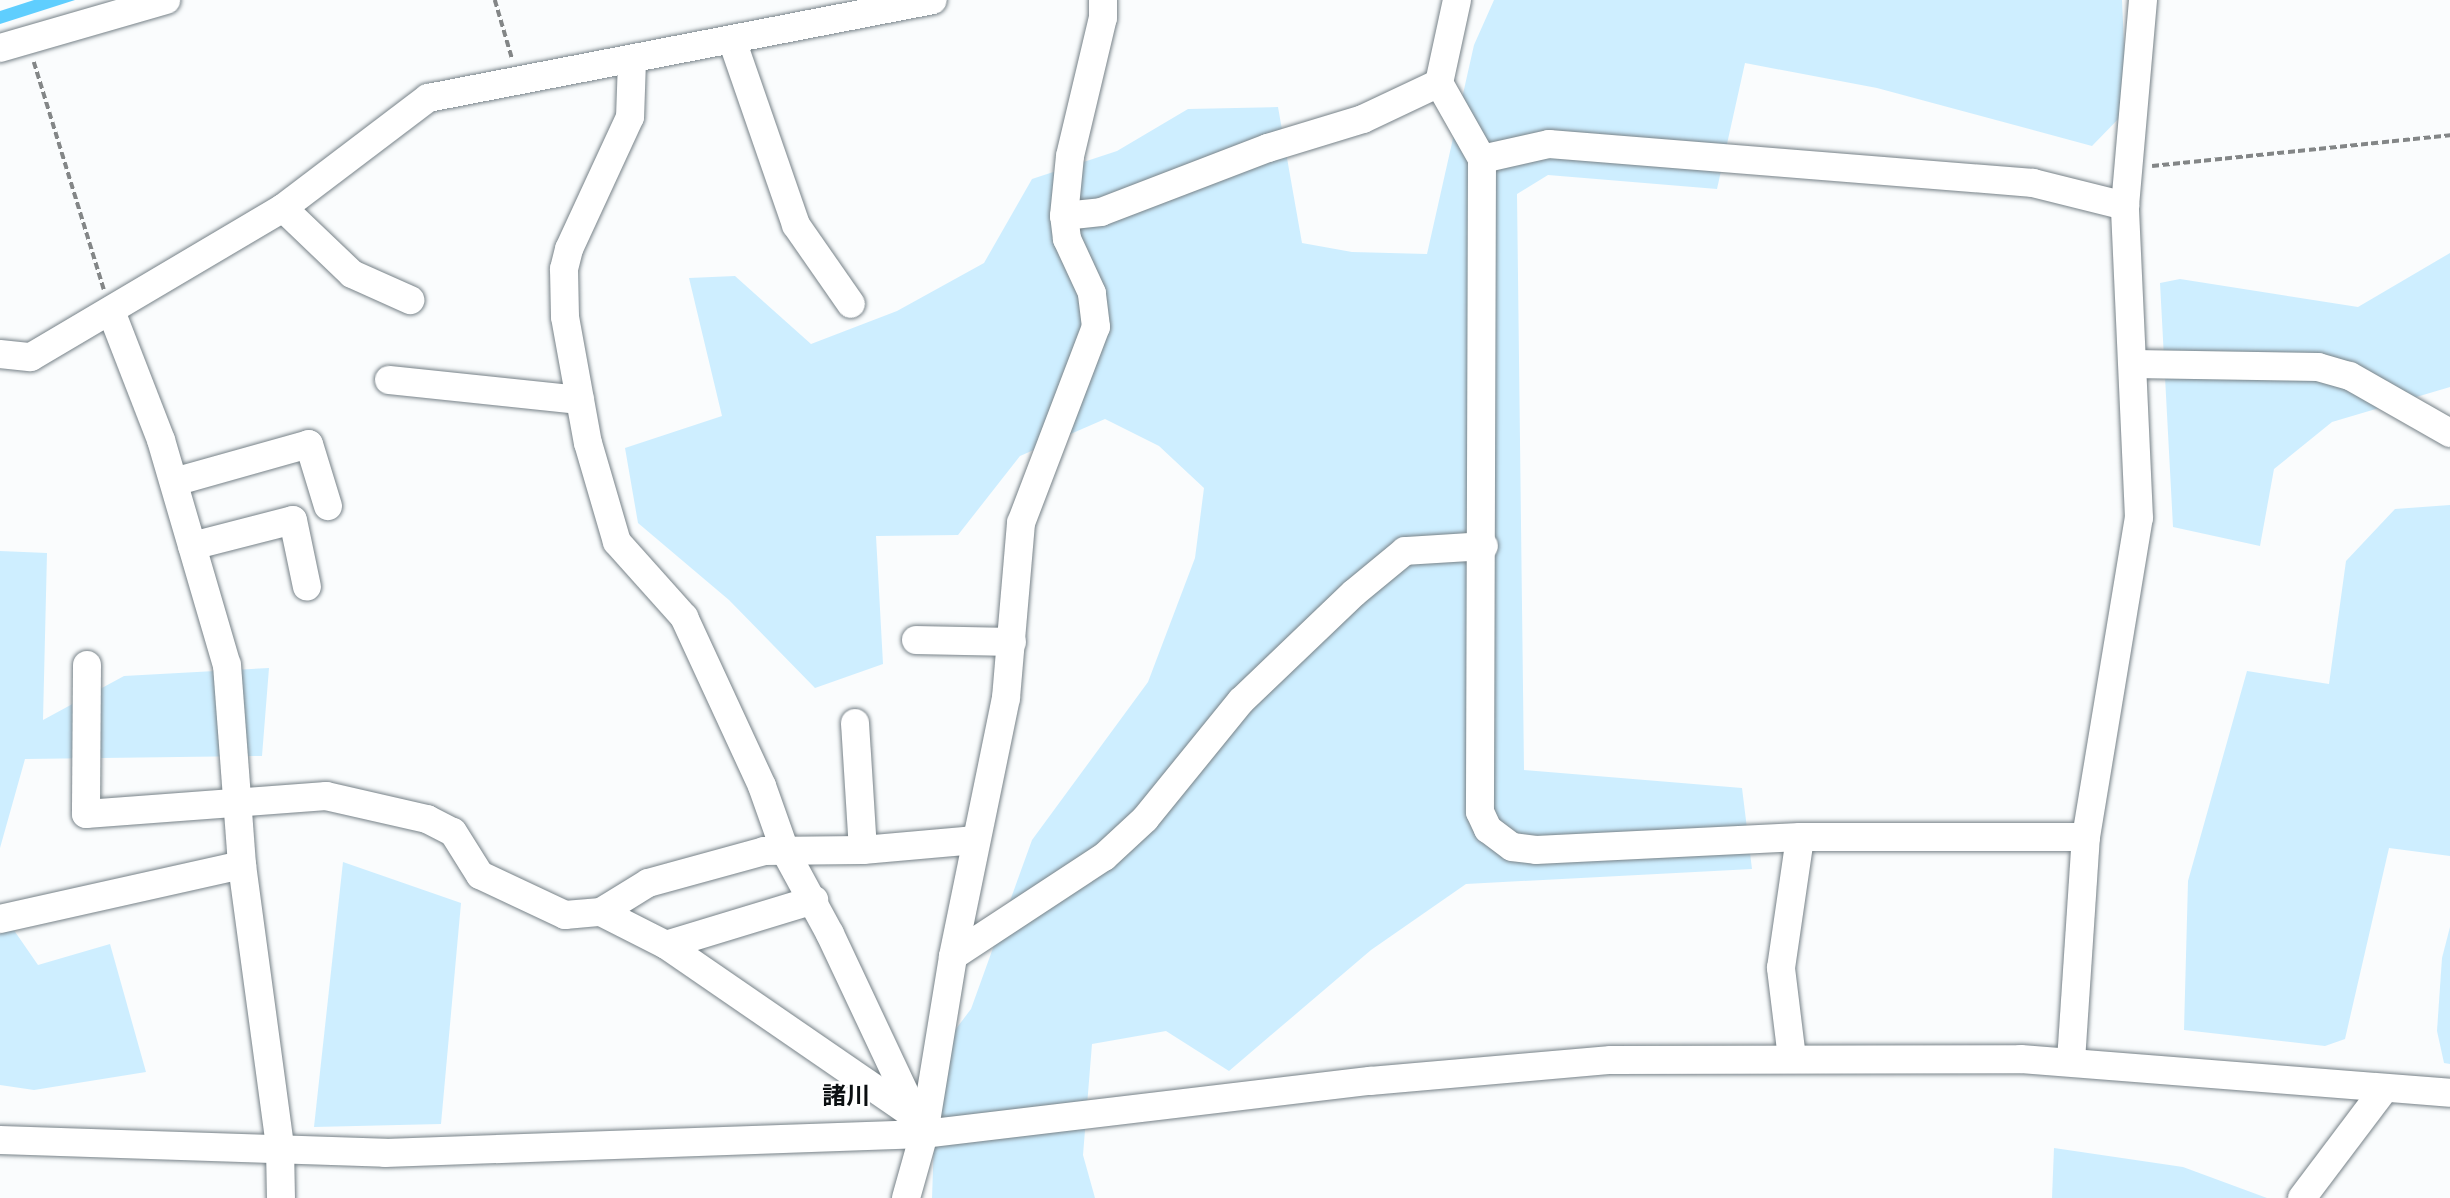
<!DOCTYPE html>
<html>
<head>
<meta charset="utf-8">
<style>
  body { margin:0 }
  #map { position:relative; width:2450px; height:1198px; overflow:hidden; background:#fafcfd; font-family:Ubuntu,"Noto Sans JP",sans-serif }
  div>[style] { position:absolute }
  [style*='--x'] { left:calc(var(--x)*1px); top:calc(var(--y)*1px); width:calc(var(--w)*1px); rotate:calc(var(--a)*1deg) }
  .green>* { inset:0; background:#ceeeff }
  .water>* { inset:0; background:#5fcefe }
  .path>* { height:3.5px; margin-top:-1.75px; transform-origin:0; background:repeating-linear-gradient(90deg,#838687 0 7px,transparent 0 10.5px) }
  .roads { filter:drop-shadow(0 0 2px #778288) drop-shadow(0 0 2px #778288) }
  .minor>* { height:28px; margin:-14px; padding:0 14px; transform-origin:14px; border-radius:14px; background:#fff }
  span { translate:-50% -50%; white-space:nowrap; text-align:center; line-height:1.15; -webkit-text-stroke:5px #fff; paint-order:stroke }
  .quarter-label { font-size:24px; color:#0b0f11; font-weight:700 }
</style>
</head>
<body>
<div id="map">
  <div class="green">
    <div style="clip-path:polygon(1494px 0,2122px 0,2127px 110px,2092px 146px,1877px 88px,1745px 63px,1717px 189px,1548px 175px,1517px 194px,1524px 770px,1742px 788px,1752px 869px,1466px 884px,1371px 950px,1229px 1071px,1166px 1031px,1092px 1044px,1083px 1155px,1095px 1198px,932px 1198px,937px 1054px,971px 1009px,1032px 840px,1148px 682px,1195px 558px,1204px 488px,1159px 446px,1105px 419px,1020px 456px,958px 535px,876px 536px,883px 664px,815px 688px,729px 600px,638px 523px,625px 448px,722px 416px,689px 278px,735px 276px,811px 344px,897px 311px,984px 263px,1032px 179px,1117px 151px,1188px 109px,1278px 107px,1302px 243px,1352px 252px,1427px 254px,1474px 45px)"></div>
    <div style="clip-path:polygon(2450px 253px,2450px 387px,2332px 422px,2274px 469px,2260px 546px,2173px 527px,2160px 283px,2180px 279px,2358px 307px)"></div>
    <div style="clip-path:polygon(2450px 505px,2450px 856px,2389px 848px,2345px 1039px,2325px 1046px,2184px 1030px,2188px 881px,2247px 671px,2329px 684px,2346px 561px,2395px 509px)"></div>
    <div style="clip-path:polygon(0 551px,47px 553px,43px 720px,124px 676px,269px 668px,262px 756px,25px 759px,0 848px)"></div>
    <div style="clip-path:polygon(343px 862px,461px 903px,441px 1124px,314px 1127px)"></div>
    <div style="clip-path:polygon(0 910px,38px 965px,110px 944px,146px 1072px,34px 1090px,0 1085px)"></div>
    <div style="clip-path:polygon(2450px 927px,2450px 1064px,2444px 1063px,2437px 1031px,2442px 958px)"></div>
    <div style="clip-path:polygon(2054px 1148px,2183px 1167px,2267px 1198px,2052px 1198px)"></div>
  </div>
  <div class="water">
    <div style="clip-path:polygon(34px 0,75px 0,0 24px,0 11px)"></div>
  </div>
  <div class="path">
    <div style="--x:495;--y:0;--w:60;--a:73.7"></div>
    <div style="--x:34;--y:62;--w:238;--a:72.9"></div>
    <div style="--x:2152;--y:166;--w:300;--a:-5.9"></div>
  </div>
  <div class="roads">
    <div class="minor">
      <div style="--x:1457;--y:0;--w:85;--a:102.2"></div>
      <div style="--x:1439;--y:83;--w:87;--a:60.5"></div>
      <div style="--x:1482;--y:159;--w:653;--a:90.18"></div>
      <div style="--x:1480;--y:812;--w:19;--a:65"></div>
      <div style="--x:1488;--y:829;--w:30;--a:37"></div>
      <div style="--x:1512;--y:847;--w:24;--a:7"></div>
      <div style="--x:1536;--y:850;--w:264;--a:-2.8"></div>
      <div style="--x:1800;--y:837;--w:286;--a:0"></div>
      <div style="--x:732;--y:40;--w:196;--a:70.9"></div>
      <div style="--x:796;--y:225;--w:96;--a:55.2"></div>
      <div style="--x:0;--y:48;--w:173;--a:-16.1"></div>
      <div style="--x:632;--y:61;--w:56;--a:92"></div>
      <div style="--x:630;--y:117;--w:145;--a:114.8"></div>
      <div style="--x:569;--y:249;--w:21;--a:104"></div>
      <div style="--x:564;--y:269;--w:48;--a:88.8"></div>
      <div style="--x:565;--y:317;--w:128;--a:79.7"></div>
      <div style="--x:588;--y:443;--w:103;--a:73.7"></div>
      <div style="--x:617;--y:542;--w:101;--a:48.2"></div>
      <div style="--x:684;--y:617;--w:186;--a:65.2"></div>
      <div style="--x:762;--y:786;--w:69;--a:70.5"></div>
      <div style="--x:785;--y:851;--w:94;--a:61.5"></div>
      <div style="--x:830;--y:934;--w:221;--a:64.8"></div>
      <div style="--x:1482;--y:159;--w:69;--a:-12.6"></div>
      <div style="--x:1549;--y:144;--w:486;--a:4.6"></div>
      <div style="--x:2033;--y:183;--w:95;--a:14"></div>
      <div style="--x:283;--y:208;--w:95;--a:43.7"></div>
      <div style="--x:352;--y:274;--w:64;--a:24.1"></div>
      <div style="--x:1064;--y:216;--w:37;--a:-6"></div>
      <div style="--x:1101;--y:212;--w:179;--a:-21"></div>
      <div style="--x:1268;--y:148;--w:99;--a:-17"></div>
      <div style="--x:1363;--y:119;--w:84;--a:-25.3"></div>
      <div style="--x:111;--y:311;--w:138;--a:68.8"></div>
      <div style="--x:161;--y:440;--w:234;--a:73.7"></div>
      <div style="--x:227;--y:665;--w:201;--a:85.7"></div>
      <div style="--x:242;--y:865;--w:285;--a:82.3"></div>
      <div style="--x:280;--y:1147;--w:51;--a:88.9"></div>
      <div style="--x:0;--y:354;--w:31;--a:6"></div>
      <div style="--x:31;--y:357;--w:293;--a:-30.6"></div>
      <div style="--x:283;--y:208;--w:182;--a:-37.2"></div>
      <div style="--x:428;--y:98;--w:514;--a:-10.98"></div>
      <div style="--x:2134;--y:364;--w:184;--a:0.9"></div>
      <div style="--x:2318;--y:367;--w:33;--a:16"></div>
      <div style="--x:2350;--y:376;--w:115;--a:29.7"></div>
      <div style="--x:389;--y:380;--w:192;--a:6"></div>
      <div style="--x:174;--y:482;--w:140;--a:-15.7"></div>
      <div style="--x:309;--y:444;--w:65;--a:73"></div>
      <div style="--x:192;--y:546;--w:104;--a:-14.4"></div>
      <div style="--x:293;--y:520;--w:68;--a:78.2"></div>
      <div style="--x:916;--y:640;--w:96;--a:1.2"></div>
      <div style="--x:87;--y:665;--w:149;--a:90.4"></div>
      <div style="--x:86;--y:814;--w:241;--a:-4.3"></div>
      <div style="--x:326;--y:796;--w:104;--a:12.8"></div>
      <div style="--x:427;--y:819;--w:29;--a:27"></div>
      <div style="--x:453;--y:832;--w:51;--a:57.9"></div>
      <div style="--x:480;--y:875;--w:94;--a:25.2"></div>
      <div style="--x:565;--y:915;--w:36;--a:-5"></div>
      <div style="--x:601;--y:912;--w:73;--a:26.9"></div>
      <div style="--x:666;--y:945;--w:298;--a:34.5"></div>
      <div style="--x:855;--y:723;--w:127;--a:86.4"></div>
      <div style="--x:601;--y:912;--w:55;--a:-31.7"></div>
      <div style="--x:648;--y:883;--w:120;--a:-15.4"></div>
      <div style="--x:764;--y:851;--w:99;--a:-0.6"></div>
      <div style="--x:863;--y:850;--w:113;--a:-5.1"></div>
      <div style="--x:0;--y:919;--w:248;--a:-12.6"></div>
      <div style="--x:666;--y:945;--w:155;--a:-16.9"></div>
      <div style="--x:953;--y:956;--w:181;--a:-33.3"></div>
      <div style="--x:1104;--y:857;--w:56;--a:-42.8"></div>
      <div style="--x:1145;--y:819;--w:152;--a:-50.9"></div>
      <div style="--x:1241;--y:701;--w:156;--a:-43.7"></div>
      <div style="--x:1354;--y:593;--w:66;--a:-39.5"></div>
      <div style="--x:1405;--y:551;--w:79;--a:-3.6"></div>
      <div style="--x:1792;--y:1058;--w:91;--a:-97"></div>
      <div style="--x:1781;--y:968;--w:132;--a:-81.7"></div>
      <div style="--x:2071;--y:1061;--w:225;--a:-86.2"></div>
      <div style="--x:2086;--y:837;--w:323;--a:-80.6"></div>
      <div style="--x:2139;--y:518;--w:312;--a:-92.6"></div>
      <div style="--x:2125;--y:206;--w:207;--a:-85"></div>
      <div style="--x:0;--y:1140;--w:385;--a:1.9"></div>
      <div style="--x:385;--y:1153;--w:539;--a:-2.02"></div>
      <div style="--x:924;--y:1134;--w:449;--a:-6.8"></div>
      <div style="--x:1370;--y:1081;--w:242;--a:-5"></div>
      <div style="--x:1611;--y:1060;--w:410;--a:-0.1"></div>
      <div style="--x:2021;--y:1059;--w:430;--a:4.5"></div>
      <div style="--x:906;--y:1198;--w:66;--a:-74.3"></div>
      <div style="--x:924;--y:1134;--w:180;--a:-80.7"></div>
      <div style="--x:953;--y:956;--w:263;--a:-78.4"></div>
      <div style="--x:1006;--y:698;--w:176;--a:-85.1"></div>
      <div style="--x:1021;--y:523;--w:210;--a:-69.1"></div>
      <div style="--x:1096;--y:327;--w:34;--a:-97"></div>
      <div style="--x:1092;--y:293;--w:60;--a:-114.8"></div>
      <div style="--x:1067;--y:239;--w:23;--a:-97"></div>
      <div style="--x:1064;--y:216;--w:60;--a:-84.3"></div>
      <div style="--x:1070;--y:156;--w:142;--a:-76.6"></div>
      <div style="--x:1103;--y:18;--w:18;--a:-90"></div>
      <div style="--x:2302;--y:1198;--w:136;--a:-53"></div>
    </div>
  </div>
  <div class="quarter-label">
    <span style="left:846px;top:1096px">諸川</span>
  </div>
</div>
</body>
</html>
